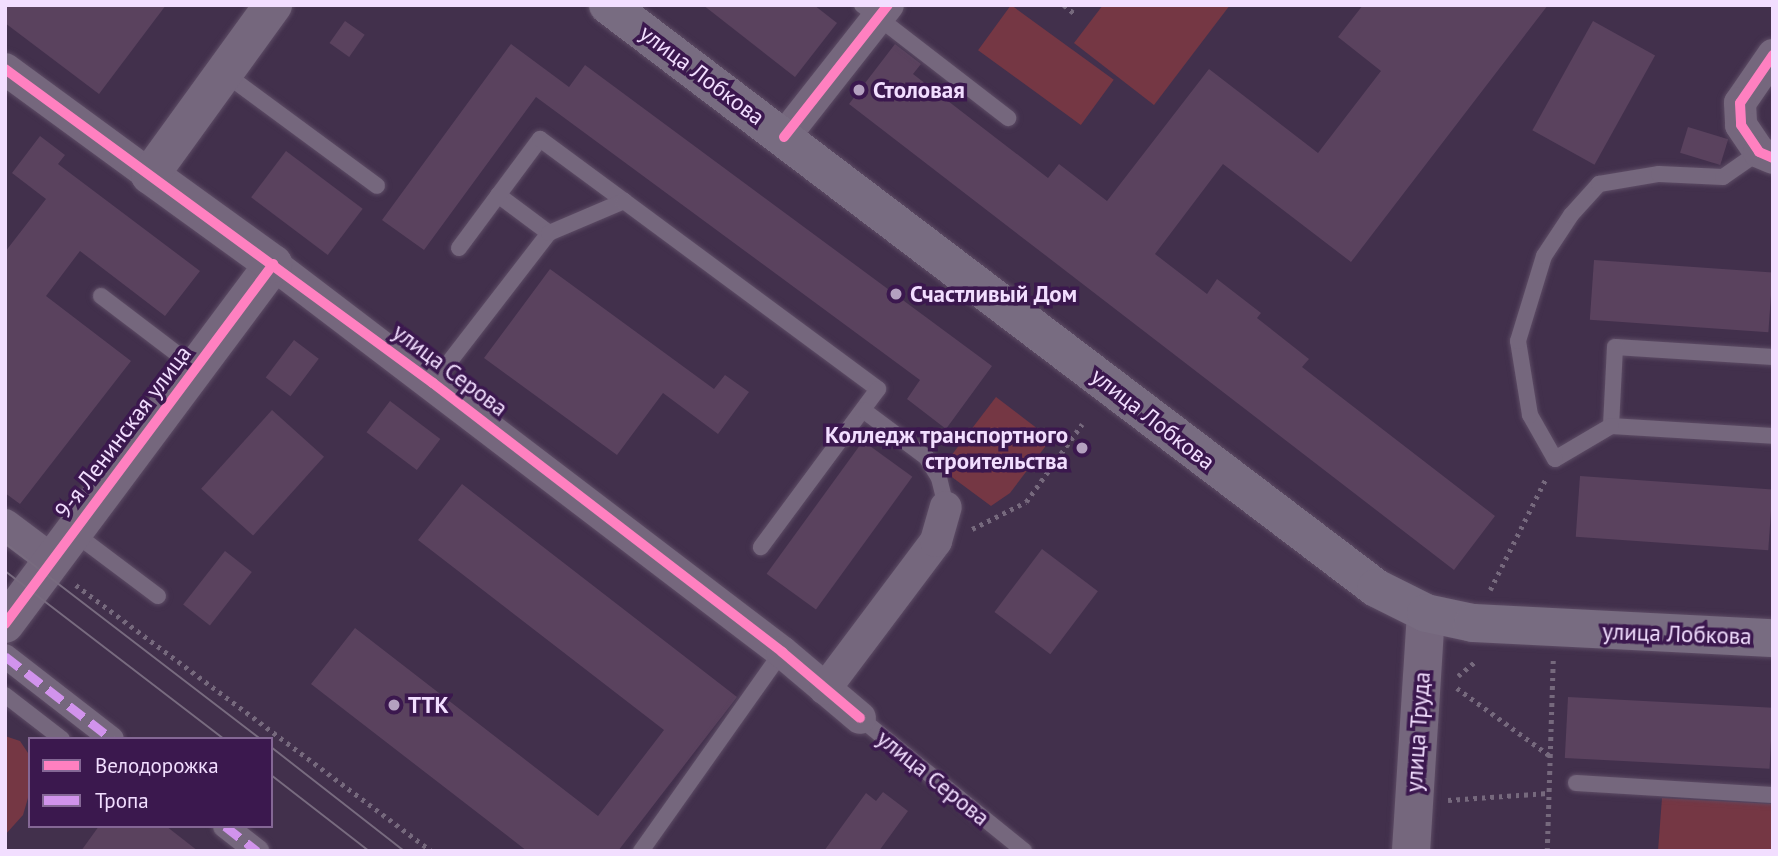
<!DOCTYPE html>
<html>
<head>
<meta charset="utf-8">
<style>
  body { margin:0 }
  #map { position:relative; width:1778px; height:856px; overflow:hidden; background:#42304c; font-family:"PT Sans",sans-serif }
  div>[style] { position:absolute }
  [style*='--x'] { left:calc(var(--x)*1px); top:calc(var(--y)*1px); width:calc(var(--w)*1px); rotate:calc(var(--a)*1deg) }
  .green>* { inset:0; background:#753744; transform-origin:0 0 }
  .building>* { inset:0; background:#5a425e; transform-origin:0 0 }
  .path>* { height:4.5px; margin-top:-2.25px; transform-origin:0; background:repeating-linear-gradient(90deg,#76697d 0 3.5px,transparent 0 8.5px) }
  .roads { filter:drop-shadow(0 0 2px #5d4c65) drop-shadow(0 0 2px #5d4c65) }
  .service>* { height:16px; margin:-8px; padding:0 8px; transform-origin:8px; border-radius:8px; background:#75677d }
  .pedestrian>* { height:24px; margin:-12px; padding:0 12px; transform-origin:12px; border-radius:12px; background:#75677d }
  .minor>* { height:32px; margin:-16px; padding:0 16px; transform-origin:16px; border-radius:16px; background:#75677d }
  .tertiary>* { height:38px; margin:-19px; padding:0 19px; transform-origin:19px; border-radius:19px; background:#75677d }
  .secondary>* { height:38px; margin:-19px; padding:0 19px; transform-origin:19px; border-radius:19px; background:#75677d }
  .primary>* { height:38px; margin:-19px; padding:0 19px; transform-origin:19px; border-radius:19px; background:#786c81 }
  .tram>* { height:2px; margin:-1px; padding:0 1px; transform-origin:1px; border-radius:1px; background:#786b7f }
  .quiet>* { height:9px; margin-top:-4.5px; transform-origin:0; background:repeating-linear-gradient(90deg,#d193ec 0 18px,transparent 0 27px) }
  .cycleway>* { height:10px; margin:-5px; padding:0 5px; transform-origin:5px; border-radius:5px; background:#ff80c0 }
  .dots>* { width:19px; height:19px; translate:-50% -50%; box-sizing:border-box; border:4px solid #3b184e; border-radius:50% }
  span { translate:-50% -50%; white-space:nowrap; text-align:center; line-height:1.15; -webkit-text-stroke:7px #3b184e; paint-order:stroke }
  .street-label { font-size:23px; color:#f2deff }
  .poi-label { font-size:23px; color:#f2deff; font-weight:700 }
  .left { translate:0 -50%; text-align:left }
  .right { translate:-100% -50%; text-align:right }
  .frame { position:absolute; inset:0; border:7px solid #f2deff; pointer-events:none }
  .legend { position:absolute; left:28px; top:737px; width:245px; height:91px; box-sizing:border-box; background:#3b184e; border:2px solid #846795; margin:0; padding:9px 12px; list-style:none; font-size:21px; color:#f2deff }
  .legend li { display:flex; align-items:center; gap:14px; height:35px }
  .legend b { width:35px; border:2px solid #846795 }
</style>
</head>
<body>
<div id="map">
  <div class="green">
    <div style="left:1011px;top:5px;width:127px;height:56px;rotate:36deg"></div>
    <div style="clip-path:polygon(1103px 5px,1230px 5px,1154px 105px,1074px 43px)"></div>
    <div style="clip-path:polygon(996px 397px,1051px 439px,1010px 493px,991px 506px,941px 469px)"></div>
    <div style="clip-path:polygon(5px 736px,20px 741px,30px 756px,30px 791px,23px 815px,5px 835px)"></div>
    <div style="clip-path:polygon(1662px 798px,1773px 804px,1773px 851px,1658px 851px)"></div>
  </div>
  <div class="building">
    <div style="clip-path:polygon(5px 5px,166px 5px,99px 94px,5px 23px)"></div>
    <div style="clip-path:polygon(703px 5px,814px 5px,837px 23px,795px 77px)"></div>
    <div style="clip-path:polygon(1363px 5px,1548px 5px,1351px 262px,1223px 164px,1155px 254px,1207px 294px,1217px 279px,1261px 313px,1257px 318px,1309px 359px,1302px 367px,1495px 516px,1454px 570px,849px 104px,895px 44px,921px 64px,913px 74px,1048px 178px,1059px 164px,1107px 201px,1209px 69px,1318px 153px,1381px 71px,1338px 37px)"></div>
    <div style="left:345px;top:21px;width:24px;height:27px;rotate:35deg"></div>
    <div style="left:1593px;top:21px;width:71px;height:125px;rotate:29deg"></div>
    <div style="clip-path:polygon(511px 44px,569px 87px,585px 65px,992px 366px,946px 429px,907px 399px,920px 380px,536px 97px,424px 250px,382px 220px)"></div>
    <div style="left:1688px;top:127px;width:42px;height:27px;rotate:17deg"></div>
    <div style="clip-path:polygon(40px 136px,65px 155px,58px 164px,200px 271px,165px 316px,80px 251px,46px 296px,131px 361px,20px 504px,5px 493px,5px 252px,46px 199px,12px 173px)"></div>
    <div style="left:286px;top:151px;width:96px;height:58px;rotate:37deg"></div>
    <div style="left:1594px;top:260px;width:179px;height:60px;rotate:4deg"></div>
    <div style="clip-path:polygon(550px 269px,714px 389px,725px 375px,749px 392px,718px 434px,663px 393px,617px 455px,484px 358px)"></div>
    <div style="left:294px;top:340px;width:31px;height:47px;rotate:37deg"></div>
    <div style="left:390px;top:401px;width:63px;height:39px;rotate:37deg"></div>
    <div style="left:272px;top:410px;width:70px;height:106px;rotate:42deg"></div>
    <div style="left:863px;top:441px;width:61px;height:164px;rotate:36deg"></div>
    <div style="left:1580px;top:476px;width:193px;height:61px;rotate:4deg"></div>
    <div style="clip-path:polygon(462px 484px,737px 697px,618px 851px,527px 851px,311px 684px,355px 628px,598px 816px,664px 730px,418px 540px)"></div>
    <div style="left:1042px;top:549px;width:70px;height:79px;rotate:37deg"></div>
    <div style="left:225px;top:551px;width:34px;height:68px;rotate:38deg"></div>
    <div style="left:1568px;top:697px;width:205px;height:61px;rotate:3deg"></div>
    <div style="clip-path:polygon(883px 792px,908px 811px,879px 851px,824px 851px,866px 793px,876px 801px)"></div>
    <div style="clip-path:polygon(99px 826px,166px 826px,198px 851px,81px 851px)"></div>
  </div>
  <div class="path">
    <div style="--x:1064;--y:5;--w:13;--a:39"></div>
    <div style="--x:972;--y:529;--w:60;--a:-26.6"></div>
    <div style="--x:1026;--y:502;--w:96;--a:-54.3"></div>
    <div style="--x:76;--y:585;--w:444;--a:36.8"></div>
    <div style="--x:1490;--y:590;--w:125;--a:-63.4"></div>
    <div style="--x:1458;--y:676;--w:25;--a:-40"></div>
    <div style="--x:1457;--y:688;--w:114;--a:36.1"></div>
    <div style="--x:1448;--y:800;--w:100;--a:-4"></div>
    <div style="--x:1547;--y:851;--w:191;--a:-88.2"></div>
  </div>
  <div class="roads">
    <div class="service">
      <div style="--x:862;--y:5;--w:185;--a:37.7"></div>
      <div style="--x:224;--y:73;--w:190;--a:36.4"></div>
      <div style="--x:498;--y:195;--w:64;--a:36.7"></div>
      <div style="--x:459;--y:248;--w:136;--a:-53.4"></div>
      <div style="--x:540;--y:139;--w:104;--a:36.4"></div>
      <div style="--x:101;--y:296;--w:119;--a:37.2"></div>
      <div style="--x:1773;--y:357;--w:158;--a:-176.4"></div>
      <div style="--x:1615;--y:347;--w:79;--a:92.9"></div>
      <div style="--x:1611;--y:426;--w:162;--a:3.5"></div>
      <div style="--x:433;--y:383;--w:190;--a:-52.3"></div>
      <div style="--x:549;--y:233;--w:82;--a:-23.1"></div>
      <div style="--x:624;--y:201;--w:316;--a:36.5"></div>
      <div style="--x:878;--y:389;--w:197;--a:126.5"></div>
      <div style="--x:863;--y:410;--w:79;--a:36.7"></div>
      <div style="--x:926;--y:457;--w:25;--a:58"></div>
      <div style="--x:939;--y:478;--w:30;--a:76"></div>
      <div style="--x:1611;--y:426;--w:65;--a:149.5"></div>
      <div style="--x:1555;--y:459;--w:51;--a:-119.6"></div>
      <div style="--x:1530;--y:415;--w:75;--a:-99.2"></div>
      <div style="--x:1518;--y:341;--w:89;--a:-73"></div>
      <div style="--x:1544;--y:256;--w:49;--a:-56.6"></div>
      <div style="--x:1571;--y:215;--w:42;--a:-47.9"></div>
      <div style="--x:1599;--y:184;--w:61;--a:-9.5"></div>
      <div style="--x:1659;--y:174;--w:64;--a:2.7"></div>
      <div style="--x:1723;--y:177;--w:44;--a:-34.8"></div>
      <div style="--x:74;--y:533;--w:105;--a:36.9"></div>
      <div style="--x:5;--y:695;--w:72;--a:37.7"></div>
      <div style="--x:860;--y:718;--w:211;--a:39"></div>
      <div style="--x:1576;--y:783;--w:197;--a:3.5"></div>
      <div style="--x:641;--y:851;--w:244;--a:-54.7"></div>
    </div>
    <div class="pedestrian">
      <div style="--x:5;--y:656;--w:135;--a:37.8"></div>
      <div style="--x:225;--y:826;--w:41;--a:38"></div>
    </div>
    <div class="minor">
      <div style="--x:1773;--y:55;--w:58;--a:124.5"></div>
      <div style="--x:1740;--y:103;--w:22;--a:87"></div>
      <div style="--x:1741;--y:125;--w:32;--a:56"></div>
      <div style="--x:1759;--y:152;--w:15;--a:23"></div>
      <div style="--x:5;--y:69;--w:180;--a:36.2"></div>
      <div style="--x:784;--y:137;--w:168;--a:-51.8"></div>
      <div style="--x:273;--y:264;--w:640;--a:37.32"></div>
      <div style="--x:782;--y:652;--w:102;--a:40.2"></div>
      <div style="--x:5;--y:525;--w:60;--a:36.9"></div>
      <div style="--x:825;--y:689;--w:185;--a:-53.1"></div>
      <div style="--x:936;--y:541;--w:35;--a:-74"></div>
    </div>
    <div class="tertiary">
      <div style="--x:5;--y:624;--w:449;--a:-53.3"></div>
      <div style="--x:273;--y:264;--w:152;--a:-144.1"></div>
      <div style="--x:150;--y:175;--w:210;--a:-54.1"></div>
    </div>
    <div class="secondary">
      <div style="--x:1411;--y:851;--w:238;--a:-86.4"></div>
    </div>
    <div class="primary">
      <div style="--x:608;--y:5;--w:964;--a:37.2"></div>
      <div style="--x:1376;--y:588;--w:56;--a:26.6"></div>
      <div style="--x:1426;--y:613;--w:48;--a:12"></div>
      <div style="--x:1473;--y:623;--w:300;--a:2.9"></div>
    </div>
  </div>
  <div class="tram">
    <div style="--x:5;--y:543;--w:322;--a:37.5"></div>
    <div style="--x:5;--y:571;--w:276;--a:37.5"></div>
    <div style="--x:271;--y:747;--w:169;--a:38"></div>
    <div style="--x:271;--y:775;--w:124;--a:37.8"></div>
  </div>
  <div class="quiet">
    <div style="--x:5;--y:656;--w:135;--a:37.8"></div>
    <div style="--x:225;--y:826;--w:41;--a:38"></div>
  </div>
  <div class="cycleway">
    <div style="--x:1773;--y:55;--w:58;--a:124.5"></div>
    <div style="--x:1740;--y:103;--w:22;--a:87"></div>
    <div style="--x:1741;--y:125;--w:32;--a:56"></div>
    <div style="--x:1759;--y:152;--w:15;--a:23"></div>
    <div style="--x:5;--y:69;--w:531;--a:36.27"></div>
    <div style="--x:433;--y:383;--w:441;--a:37.6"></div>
    <div style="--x:782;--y:652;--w:102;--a:40.2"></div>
    <div style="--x:784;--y:137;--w:168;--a:-51.8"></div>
    <div style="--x:5;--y:624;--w:449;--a:-53.3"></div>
  </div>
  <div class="dots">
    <div style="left:859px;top:90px;background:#b4a1c0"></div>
    <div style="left:896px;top:294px;background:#b4a1c0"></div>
    <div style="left:1082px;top:448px;background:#b4a1c0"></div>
    <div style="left:394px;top:705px;background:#b4a1c0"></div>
  </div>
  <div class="street-label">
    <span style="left:702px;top:75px;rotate:37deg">улица Лобкова</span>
    <span style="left:450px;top:370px;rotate:37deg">улица Серова</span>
    <span style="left:1153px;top:419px;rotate:38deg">улица Лобкова</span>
    <span style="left:123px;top:432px;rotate:-53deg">9-я Ленинская улица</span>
    <span style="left:1677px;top:634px;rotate:2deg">улица Лобкова</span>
    <span style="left:1418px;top:732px;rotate:-86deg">улица Труда</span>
    <span style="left:933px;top:778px;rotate:39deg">улица Серова</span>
  </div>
  <div class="poi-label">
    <span class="left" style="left:873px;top:90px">Столовая</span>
    <span class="left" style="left:910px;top:294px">Счастливый Дом</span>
    <span class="right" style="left:1068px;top:448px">Колледж транспортного<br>строительства</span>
    <span class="left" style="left:408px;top:705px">ТТК</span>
  </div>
  <div class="frame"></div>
  <ul class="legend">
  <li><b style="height:9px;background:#ff80c0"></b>Велодорожка</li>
  <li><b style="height:9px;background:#d193ec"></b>Тропа</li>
  </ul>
</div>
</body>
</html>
